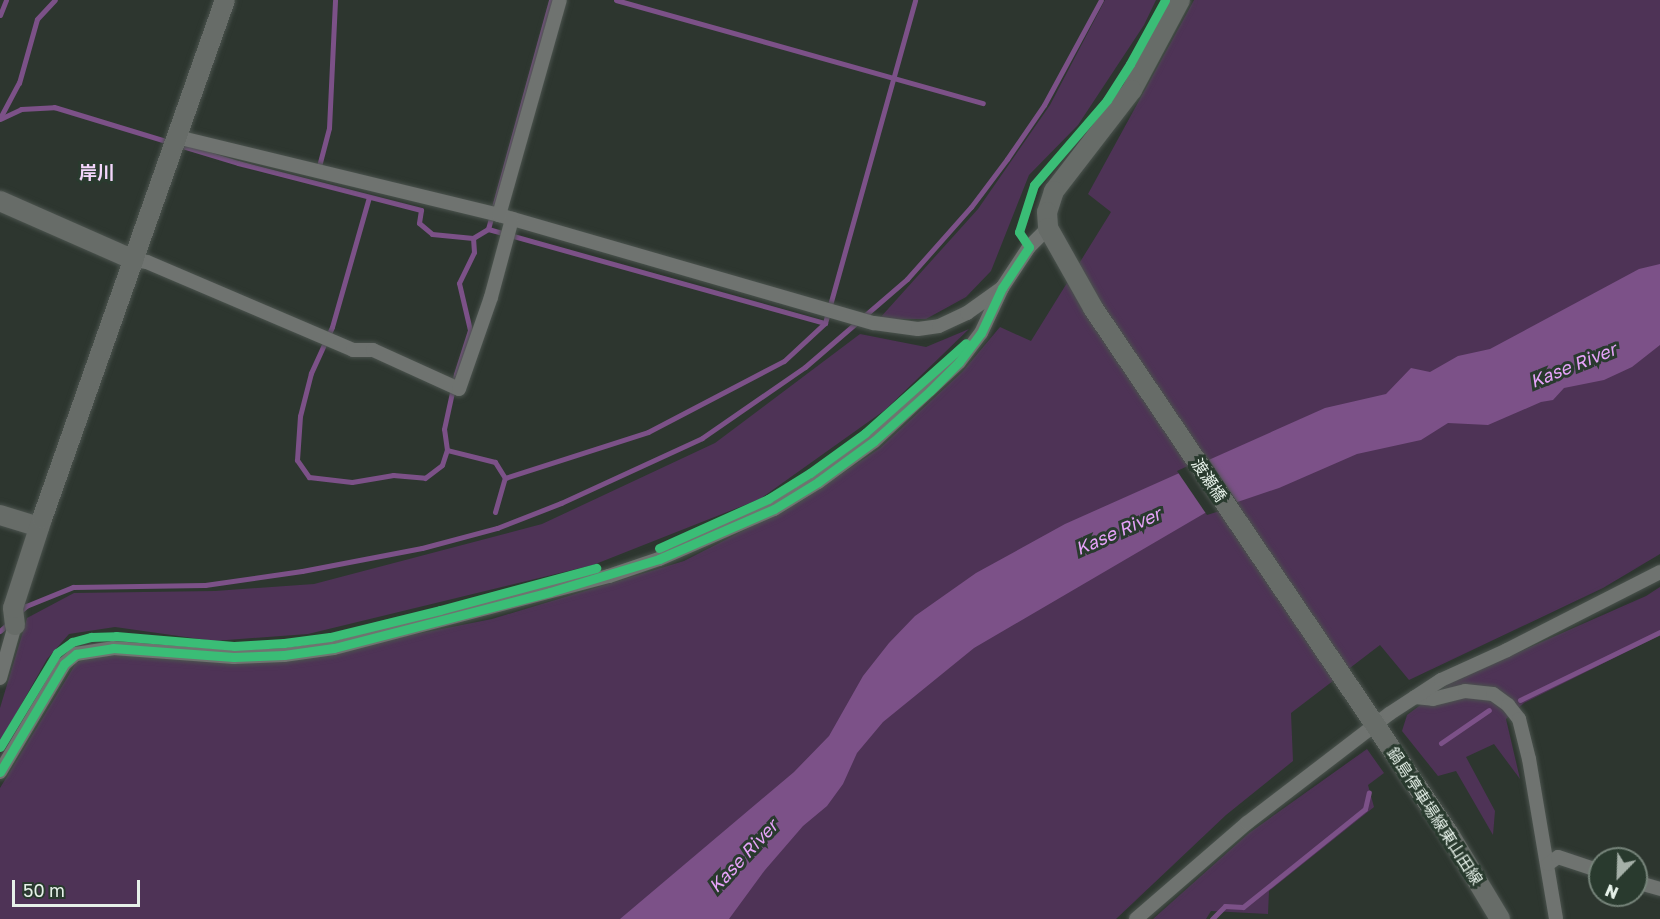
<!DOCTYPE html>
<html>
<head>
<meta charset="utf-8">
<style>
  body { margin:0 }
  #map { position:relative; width:1660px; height:919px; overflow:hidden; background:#2d362f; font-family:"Golos Text","Noto Sans JP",sans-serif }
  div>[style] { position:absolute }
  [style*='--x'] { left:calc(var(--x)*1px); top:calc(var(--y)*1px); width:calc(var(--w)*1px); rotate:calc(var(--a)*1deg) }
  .green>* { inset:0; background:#4e3356 }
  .water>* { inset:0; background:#7c5188 }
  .pier>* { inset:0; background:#2d362f }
  .stream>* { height:5px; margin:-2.5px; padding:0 2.5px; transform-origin:2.5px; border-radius:2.5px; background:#7c5188 }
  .roads { filter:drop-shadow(0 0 2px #4b534e) drop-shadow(0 0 2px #4b534e) }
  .street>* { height:14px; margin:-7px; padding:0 7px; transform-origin:7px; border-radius:7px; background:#6f7370 }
  .secondary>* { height:20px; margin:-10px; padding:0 10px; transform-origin:10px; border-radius:10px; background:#676c68 }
  .cycleway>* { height:9px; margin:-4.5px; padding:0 4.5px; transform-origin:4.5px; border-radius:4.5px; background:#3abd76 }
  span { translate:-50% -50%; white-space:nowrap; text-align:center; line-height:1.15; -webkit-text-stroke:6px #293a2e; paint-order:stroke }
  .street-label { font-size:16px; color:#e6f1e9 }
  .neighbourhood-label { font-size:18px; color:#f3d6fc; font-weight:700 }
  .water-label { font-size:18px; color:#e6a3f9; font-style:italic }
  .north { position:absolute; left:1588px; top:847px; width:60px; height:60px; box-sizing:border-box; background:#293a2e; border:2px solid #758379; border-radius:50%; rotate:203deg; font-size:16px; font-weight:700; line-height:24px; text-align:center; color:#e6f1e9 }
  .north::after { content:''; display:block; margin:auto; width:21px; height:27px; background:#a5b0a8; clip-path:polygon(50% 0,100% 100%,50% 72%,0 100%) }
  .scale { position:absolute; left:12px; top:880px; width:128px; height:27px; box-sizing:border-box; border:3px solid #e6f1e9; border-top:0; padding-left:8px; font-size:18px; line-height:21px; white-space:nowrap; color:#e6f1e9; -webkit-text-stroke:4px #293a2e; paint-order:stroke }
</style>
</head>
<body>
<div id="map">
  <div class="green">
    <div style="clip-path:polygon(1105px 0,1156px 0,1144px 25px,1078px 125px,1029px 175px,991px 271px,966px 297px,926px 319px,879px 319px,978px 209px,1050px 105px)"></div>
    <div style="clip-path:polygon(1194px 0,1660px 0,1660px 554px,1603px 588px,1409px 680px,1380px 645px,1291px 713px,1293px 761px,1226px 815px,1116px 919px,0 919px,0 788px,76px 663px,100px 654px,300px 657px,492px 619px,684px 561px,803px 500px,880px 448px,962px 372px,1000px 327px,1031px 341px,1111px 212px,1088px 194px)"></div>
    <div style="clip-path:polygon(969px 329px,885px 410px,760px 499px,593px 565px,308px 634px,214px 641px,115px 627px,69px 634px,47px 659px,0 742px,0 708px,27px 618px,74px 593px,215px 591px,314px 584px,542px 524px,715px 443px,860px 334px,926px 347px)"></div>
    <div style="clip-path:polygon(1660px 587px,1660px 635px,1524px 703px,1506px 719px,1520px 779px,1494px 744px,1466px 757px,1495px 811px,1493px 835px,1456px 771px,1438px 776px,1402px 731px,1407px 715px,1451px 682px,1646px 596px)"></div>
    <div style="clip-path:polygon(1367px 749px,1384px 773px,1368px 785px,1374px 807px,1269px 891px,1268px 914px,1211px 911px,1206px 919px,1153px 919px,1249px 833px)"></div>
  </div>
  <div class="water">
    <div style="clip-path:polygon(1660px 264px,1660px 345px,1632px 367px,1604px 380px,1564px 388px,1553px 400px,1541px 402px,1488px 425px,1448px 423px,1421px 440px,1357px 454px,1279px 488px,1205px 513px,974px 648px,883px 722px,857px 753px,843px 784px,827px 806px,803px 826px,765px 870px,729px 919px,620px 919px,794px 772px,829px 736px,863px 676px,889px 643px,915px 616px,976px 573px,1065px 524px,1325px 408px,1386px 394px,1411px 368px,1430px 372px,1458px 356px,1490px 349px,1639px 269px)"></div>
  </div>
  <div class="pier">
    <div style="clip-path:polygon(1207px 457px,1239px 505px,1207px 515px,1177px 471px)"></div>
  </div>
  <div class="stream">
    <div style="--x:616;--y:0;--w:381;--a:15.7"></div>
    <div style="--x:0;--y:15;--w:16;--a:-68"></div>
    <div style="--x:0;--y:118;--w:40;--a:-62"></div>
    <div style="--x:19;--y:83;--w:66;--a:-74.3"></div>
    <div style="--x:37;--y:19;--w:26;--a:-47"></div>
    <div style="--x:0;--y:119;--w:23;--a:-25"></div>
    <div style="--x:21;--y:109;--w:33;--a:-3"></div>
    <div style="--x:54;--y:107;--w:192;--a:16.9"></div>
    <div style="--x:238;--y:163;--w:189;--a:14.4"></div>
    <div style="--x:421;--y:210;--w:13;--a:99"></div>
    <div style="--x:419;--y:223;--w:17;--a:40"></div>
    <div style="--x:432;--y:234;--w:41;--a:5.6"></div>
    <div style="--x:318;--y:170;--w:43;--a:-75.3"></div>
    <div style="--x:329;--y:128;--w:128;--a:-87.3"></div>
    <div style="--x:369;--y:197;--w:135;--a:105.9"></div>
    <div style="--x:332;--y:327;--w:51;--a:114.5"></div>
    <div style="--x:311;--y:373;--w:44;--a:104.3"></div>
    <div style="--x:300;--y:416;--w:44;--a:93.9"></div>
    <div style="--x:297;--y:460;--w:21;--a:55"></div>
    <div style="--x:309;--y:477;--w:43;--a:6.6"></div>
    <div style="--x:352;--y:482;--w:42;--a:-9.7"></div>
    <div style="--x:393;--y:475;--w:32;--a:5"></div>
    <div style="--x:425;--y:478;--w:21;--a:-37"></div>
    <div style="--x:442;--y:465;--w:16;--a:-72"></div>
    <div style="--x:488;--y:229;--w:350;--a:15.6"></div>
    <div style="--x:825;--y:323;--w:335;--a:-74.4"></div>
    <div style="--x:505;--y:478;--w:150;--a:-17.8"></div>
    <div style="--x:648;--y:432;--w:153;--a:-27.6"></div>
    <div style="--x:784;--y:361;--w:56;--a:-42.8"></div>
    <div style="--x:495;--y:512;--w:35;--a:-74"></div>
    <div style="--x:505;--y:478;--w:19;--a:-122"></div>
    <div style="--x:495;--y:462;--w:49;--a:-166"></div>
    <div style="--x:447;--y:450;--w:21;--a:-98"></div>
    <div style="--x:444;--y:429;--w:56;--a:-77.7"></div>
    <div style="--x:456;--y:374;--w:46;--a:-72.3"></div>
    <div style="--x:470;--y:330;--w:48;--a:-103.2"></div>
    <div style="--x:459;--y:283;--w:34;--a:-64"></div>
    <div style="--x:474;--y:252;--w:14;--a:-94"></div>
    <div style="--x:473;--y:238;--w:17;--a:-31"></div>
    <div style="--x:488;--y:229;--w:238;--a:-74.6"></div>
    <div style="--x:18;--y:613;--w:11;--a:-41"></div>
    <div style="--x:26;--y:606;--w:51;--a:-22"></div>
    <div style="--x:73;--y:587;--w:132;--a:-0.9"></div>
    <div style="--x:205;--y:585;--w:98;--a:-8.2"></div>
    <div style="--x:302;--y:571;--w:122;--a:-10.9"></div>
    <div style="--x:422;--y:548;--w:78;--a:-14.9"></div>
    <div style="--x:497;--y:528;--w:69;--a:-21.3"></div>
    <div style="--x:561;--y:503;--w:155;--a:-24.7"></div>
    <div style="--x:702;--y:438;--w:125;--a:-34.6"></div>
    <div style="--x:805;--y:367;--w:135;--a:-40.8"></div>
    <div style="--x:907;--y:279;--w:96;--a:-48.4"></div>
    <div style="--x:971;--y:207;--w:60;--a:-53.1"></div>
    <div style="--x:1007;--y:159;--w:65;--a:-55.6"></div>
    <div style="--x:1044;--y:105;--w:119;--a:-61.5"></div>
    <div style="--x:0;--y:631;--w:13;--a:-42"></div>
    <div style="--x:1520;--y:700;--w:156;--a:-25.9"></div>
    <div style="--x:1441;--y:743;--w:58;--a:-34.5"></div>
    <div style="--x:1212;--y:919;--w:18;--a:-45"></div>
    <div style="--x:1225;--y:906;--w:18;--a:3"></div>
    <div style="--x:1243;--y:907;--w:156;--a:-38.8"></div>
    <div style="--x:1365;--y:809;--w:17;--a:-77"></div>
  </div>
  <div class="roads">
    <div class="street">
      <div style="--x:177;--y:137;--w:331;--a:13.6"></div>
      <div style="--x:499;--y:215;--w:390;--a:16.1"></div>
      <div style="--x:874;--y:323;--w:44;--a:7.8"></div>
      <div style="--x:918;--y:329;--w:21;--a:-8"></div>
      <div style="--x:939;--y:326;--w:31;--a:-25"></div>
      <div style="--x:967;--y:313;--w:43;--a:-35.5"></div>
      <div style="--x:499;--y:215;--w:223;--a:-74.2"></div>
      <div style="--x:134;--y:260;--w:13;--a:9"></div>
      <div style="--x:147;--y:262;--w:224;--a:23.1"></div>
      <div style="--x:353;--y:350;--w:20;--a:0"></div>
      <div style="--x:373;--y:350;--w:94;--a:24.4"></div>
      <div style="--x:459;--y:389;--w:97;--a:-70.8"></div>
      <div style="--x:491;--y:297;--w:81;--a:-74.9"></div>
      <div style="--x:0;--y:678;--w:55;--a:-74.2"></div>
      <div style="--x:1415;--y:697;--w:18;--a:6"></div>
      <div style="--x:1433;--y:699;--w:33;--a:-14"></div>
      <div style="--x:1465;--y:691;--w:28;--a:6"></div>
      <div style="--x:1493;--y:694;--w:19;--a:36"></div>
      <div style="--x:1508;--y:705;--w:18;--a:52"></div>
      <div style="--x:1519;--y:719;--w:41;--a:76"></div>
      <div style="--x:1529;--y:759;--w:162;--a:80.4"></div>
      <div style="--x:0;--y:772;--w:126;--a:-59.3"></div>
      <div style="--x:64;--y:664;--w:16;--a:-40"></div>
      <div style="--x:76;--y:654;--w:37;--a:-9"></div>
      <div style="--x:113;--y:648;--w:121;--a:4.3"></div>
      <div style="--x:234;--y:657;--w:50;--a:-2.3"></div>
      <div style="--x:284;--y:655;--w:50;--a:-8"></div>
      <div style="--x:334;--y:648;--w:284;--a:-14.7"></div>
      <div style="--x:609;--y:576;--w:53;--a:-18.8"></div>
      <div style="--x:659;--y:559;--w:125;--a:-23.5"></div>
      <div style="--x:774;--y:509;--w:52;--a:-31.5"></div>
      <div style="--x:818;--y:482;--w:69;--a:-36.2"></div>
      <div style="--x:874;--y:441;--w:116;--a:-42.9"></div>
      <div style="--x:959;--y:362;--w:36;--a:-53"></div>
      <div style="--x:981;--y:333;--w:50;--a:-65"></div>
      <div style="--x:1002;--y:288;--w:49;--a:-56.6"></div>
      <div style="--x:1029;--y:247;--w:27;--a:-45"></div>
      <div style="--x:1548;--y:864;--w:12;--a:-35"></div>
      <div style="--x:1558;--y:857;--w:44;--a:18.4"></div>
      <div style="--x:1636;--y:882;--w:25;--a:16"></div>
      <div style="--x:1136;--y:919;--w:147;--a:-40.9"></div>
      <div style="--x:1247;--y:823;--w:179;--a:-37.5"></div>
      <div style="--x:1389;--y:714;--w:62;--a:-33.2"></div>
      <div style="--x:1441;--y:680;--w:72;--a:-24.4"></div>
      <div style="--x:1507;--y:650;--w:172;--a:-27"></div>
    </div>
    <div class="secondary">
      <div style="--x:1180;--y:0;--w:102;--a:118.1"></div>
      <div style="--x:1132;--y:90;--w:128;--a:127.7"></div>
      <div style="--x:1054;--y:191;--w:22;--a:108"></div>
      <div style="--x:1047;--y:212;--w:16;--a:86"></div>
      <div style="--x:1048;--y:228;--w:92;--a:60.6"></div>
      <div style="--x:1093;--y:308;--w:635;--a:55.91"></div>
      <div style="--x:1449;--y:834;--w:99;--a:59"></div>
      <div style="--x:0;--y:201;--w:146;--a:23.8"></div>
      <div style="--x:0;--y:515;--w:41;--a:17.1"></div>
      <div style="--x:15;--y:625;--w:17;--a:-97"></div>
      <div style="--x:13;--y:608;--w:94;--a:-72"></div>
      <div style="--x:42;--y:519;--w:550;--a:-70.58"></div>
    </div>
  </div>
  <div class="cycleway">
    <div style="--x:659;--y:548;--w:120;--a:-24.2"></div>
    <div style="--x:768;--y:499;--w:49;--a:-31.8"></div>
    <div style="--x:810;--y:473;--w:68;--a:-36"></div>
    <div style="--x:865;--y:433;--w:135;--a:-41.7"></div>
    <div style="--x:0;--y:747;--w:110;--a:-58.8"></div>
    <div style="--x:57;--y:653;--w:19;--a:-36"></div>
    <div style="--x:72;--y:642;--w:20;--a:-15"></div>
    <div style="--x:91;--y:637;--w:25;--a:-2"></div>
    <div style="--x:116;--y:636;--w:118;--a:4.8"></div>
    <div style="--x:234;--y:646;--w:50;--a:-3.4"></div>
    <div style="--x:284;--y:643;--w:46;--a:-7.4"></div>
    <div style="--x:330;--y:637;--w:113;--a:-13.8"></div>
    <div style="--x:440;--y:610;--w:162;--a:-15.1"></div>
    <div style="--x:0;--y:772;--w:126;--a:-59.3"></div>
    <div style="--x:64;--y:664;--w:16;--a:-40"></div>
    <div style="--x:76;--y:654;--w:37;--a:-9"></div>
    <div style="--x:113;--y:648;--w:121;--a:4.3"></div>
    <div style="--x:234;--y:657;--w:50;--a:-2.3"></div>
    <div style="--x:284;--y:655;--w:50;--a:-8"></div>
    <div style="--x:334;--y:648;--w:223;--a:-14.5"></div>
    <div style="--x:550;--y:592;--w:114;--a:-16.8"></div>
    <div style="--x:659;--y:559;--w:125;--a:-23.5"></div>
    <div style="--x:774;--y:509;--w:52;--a:-31.5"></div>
    <div style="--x:818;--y:482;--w:69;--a:-36.2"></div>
    <div style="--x:874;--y:441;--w:75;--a:-41.8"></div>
    <div style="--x:930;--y:391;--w:41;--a:-45"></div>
    <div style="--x:959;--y:362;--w:36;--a:-53"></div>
    <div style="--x:981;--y:333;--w:50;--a:-65"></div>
    <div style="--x:1002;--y:288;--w:49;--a:-56.6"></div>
    <div style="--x:1029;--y:247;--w:18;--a:-124"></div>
    <div style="--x:1019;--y:232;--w:49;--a:-72.3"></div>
    <div style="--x:1034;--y:185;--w:112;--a:-49.3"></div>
    <div style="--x:1107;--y:100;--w:43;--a:-57.4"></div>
    <div style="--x:1130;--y:64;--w:73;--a:-61.3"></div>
  </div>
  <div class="street-label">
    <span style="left:1209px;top:480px;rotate:56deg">渡瀬橋</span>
    <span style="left:1435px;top:816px;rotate:57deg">鍋島停車場線東山田線</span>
  </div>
  <div class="neighbourhood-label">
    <span style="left:97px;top:172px">岸川</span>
  </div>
  <div class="water-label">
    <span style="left:1573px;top:365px;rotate:-22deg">Kase River</span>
    <span style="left:1118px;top:531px;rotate:-24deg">Kase River</span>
    <span style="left:743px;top:856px;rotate:-47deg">Kase River</span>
  </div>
  <div class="north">N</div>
  <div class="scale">50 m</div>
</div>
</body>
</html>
